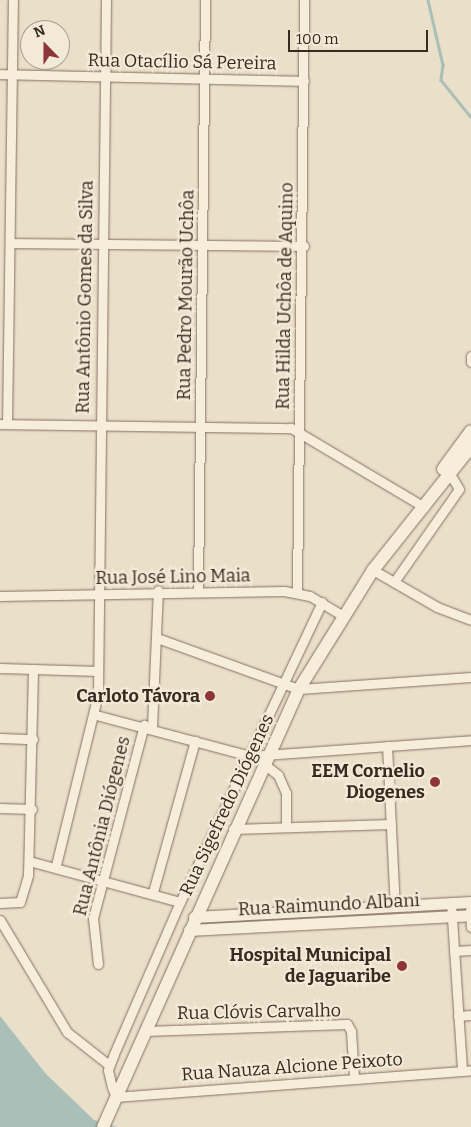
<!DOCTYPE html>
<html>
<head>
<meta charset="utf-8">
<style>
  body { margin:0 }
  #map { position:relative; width:471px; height:1127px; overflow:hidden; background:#eadfc9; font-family:Bitter,serif }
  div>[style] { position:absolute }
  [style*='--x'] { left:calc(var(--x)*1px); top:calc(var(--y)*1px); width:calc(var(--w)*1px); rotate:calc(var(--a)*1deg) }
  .water>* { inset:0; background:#a9bfb7 }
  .stream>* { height:2.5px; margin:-1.25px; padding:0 1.25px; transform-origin:1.25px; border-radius:1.25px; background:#a9bfb7 }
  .roads { filter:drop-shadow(0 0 1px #85715f) drop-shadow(0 0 1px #85715f) }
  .minor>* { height:9px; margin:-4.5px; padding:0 4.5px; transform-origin:4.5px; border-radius:4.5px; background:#f6eddb }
  .tertiary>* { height:11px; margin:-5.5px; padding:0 5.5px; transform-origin:5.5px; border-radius:5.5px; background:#f6eddb }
  .secondary>* { height:12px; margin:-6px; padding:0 6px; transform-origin:6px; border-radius:6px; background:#f6eddb }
  .dots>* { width:14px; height:14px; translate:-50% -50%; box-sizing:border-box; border:2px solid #f2e9d7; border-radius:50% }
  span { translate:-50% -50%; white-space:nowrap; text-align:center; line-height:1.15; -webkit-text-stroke:4.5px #f2e9d7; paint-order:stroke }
  .street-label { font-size:18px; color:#372b21 }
  .poi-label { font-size:18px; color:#372b21; font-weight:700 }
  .right { translate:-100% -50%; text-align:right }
  .north { position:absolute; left:20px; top:20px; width:50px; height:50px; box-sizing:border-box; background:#f2e9d7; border:1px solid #a79d8e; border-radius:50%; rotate:338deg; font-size:14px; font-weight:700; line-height:20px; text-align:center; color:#372b21 }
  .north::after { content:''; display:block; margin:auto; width:18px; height:22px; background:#8e353a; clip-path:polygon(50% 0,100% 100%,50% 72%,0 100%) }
  .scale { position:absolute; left:288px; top:30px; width:140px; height:22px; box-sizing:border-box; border:2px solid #372b21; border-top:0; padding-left:6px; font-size:15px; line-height:18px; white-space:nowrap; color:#372b21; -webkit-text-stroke:4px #f2e9d7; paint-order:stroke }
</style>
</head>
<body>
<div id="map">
  <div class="water">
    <div style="clip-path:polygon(0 1016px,46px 1074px,94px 1120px,117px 1127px,0 1127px)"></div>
  </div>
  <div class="stream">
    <div style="--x:428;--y:0;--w:67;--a:77"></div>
    <div style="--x:443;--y:65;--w:15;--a:98"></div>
    <div style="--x:441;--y:80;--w:48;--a:51"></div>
  </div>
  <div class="roads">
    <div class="minor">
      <div style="--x:0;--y:74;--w:304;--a:1.3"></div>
      <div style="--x:12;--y:243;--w:292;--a:0.6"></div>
      <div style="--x:471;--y:356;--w:6;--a:90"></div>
      <div style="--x:0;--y:424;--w:291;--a:0.8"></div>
      <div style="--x:291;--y:428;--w:155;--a:30.7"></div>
      <div style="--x:7;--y:424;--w:424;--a:-89.2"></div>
      <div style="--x:373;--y:570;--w:74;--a:30"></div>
      <div style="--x:437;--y:607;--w:36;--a:21"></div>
      <div style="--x:394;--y:582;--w:113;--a:-55"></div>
      <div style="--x:459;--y:489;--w:17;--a:-121"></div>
      <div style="--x:198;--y:590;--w:590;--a:-89.32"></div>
      <div style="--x:297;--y:592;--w:592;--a:-89.32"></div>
      <div style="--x:0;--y:596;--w:284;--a:-1"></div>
      <div style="--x:284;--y:591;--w:26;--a:11"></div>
      <div style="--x:310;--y:596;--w:37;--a:31"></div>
      <div style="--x:322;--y:602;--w:332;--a:115.3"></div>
      <div style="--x:180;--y:902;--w:166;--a:113.5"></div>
      <div style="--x:114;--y:1054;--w:17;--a:111"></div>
      <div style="--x:108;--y:1070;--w:17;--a:77"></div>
      <div style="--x:112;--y:1087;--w:11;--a:68"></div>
      <div style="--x:116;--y:1097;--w:356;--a:-4.3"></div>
      <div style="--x:157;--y:638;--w:151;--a:19.8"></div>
      <div style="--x:299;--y:689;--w:172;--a:-4"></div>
      <div style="--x:0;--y:668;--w:98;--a:1.8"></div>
      <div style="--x:96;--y:715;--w:159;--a:14.9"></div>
      <div style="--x:250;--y:756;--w:222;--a:-4.1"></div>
      <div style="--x:152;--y:727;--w:137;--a:-87.5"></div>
      <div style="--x:0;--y:738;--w:33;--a:2"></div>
      <div style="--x:387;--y:746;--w:161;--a:87.2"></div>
      <div style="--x:264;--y:764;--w:18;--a:38"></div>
      <div style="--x:278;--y:775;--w:20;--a:66"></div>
      <div style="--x:286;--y:793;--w:34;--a:90"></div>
      <div style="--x:0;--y:808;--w:32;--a:2"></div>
      <div style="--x:233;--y:829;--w:158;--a:-1.8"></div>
      <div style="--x:29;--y:861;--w:156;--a:15.2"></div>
      <div style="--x:56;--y:865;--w:176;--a:-76.2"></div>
      <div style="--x:98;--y:694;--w:694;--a:-89.34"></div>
      <div style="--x:153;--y:892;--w:157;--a:-74.5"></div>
      <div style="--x:0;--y:903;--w:20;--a:-3"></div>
      <div style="--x:20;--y:902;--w:28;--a:-73"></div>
      <div style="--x:28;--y:875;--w:206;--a:-88.6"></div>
      <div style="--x:451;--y:903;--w:167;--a:86.2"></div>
      <div style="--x:470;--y:910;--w:17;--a:87"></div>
      <div style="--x:0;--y:920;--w:131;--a:59.1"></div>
      <div style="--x:67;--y:1032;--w:53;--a:38.2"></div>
      <div style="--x:454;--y:951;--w:17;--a:-3"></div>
      <div style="--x:98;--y:964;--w:46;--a:-96.2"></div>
      <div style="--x:93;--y:918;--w:200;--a:-75.2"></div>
      <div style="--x:458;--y:1016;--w:13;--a:-4"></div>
      <div style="--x:145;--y:1031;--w:202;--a:-2"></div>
      <div style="--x:347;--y:1024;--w:8;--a:60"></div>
      <div style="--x:351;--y:1031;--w:48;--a:86.4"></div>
    </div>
    <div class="tertiary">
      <div style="--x:194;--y:917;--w:277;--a:-3.1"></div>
      <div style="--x:189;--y:930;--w:282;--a:-3"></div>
    </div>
    <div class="secondary">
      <div style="--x:443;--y:469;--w:47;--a:-53.6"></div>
      <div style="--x:103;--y:1127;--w:480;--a:-65.9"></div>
      <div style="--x:299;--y:689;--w:140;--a:-58.1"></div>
      <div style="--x:373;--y:570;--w:157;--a:-51.5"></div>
    </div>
  </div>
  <div class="dots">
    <div style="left:210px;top:696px;background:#8e353a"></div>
    <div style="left:435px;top:782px;background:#8e353a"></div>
    <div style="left:402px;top:966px;background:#8e353a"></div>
  </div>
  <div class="street-label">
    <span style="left:182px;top:62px;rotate:1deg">Rua Otacílio Sá Pereira</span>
    <span style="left:186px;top:295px;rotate:-89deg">Rua Pedro Mourão Uchôa</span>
    <span style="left:285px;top:296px;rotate:-89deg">Rua Hilda Uchôa de Aquino</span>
    <span style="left:85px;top:297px;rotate:-89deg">Rua Antônio Gomes da Silva</span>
    <span style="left:173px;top:577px;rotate:-1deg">Rua José Lino Maia</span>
    <span style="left:227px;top:805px;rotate:-65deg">Rua Sigefredo Diógenes</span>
    <span style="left:102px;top:826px;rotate:-76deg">Rua Antônia Diógenes</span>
    <span style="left:329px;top:905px;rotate:-3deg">Rua Raimundo Albani</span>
    <span style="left:259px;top:1012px;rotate:-1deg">Rua Clóvis Carvalho</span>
    <span style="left:292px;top:1067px;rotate:-4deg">Rua Nauza Alcione Peixoto</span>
  </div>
  <div class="poi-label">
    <span class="right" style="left:200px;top:696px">Carloto Távora</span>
    <span class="right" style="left:425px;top:782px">EEM Cornelio<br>Diogenes</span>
    <span class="right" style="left:391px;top:966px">Hospital Municipal<br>de Jaguaribe</span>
  </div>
  <div class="north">N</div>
  <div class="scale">100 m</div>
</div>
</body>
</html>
